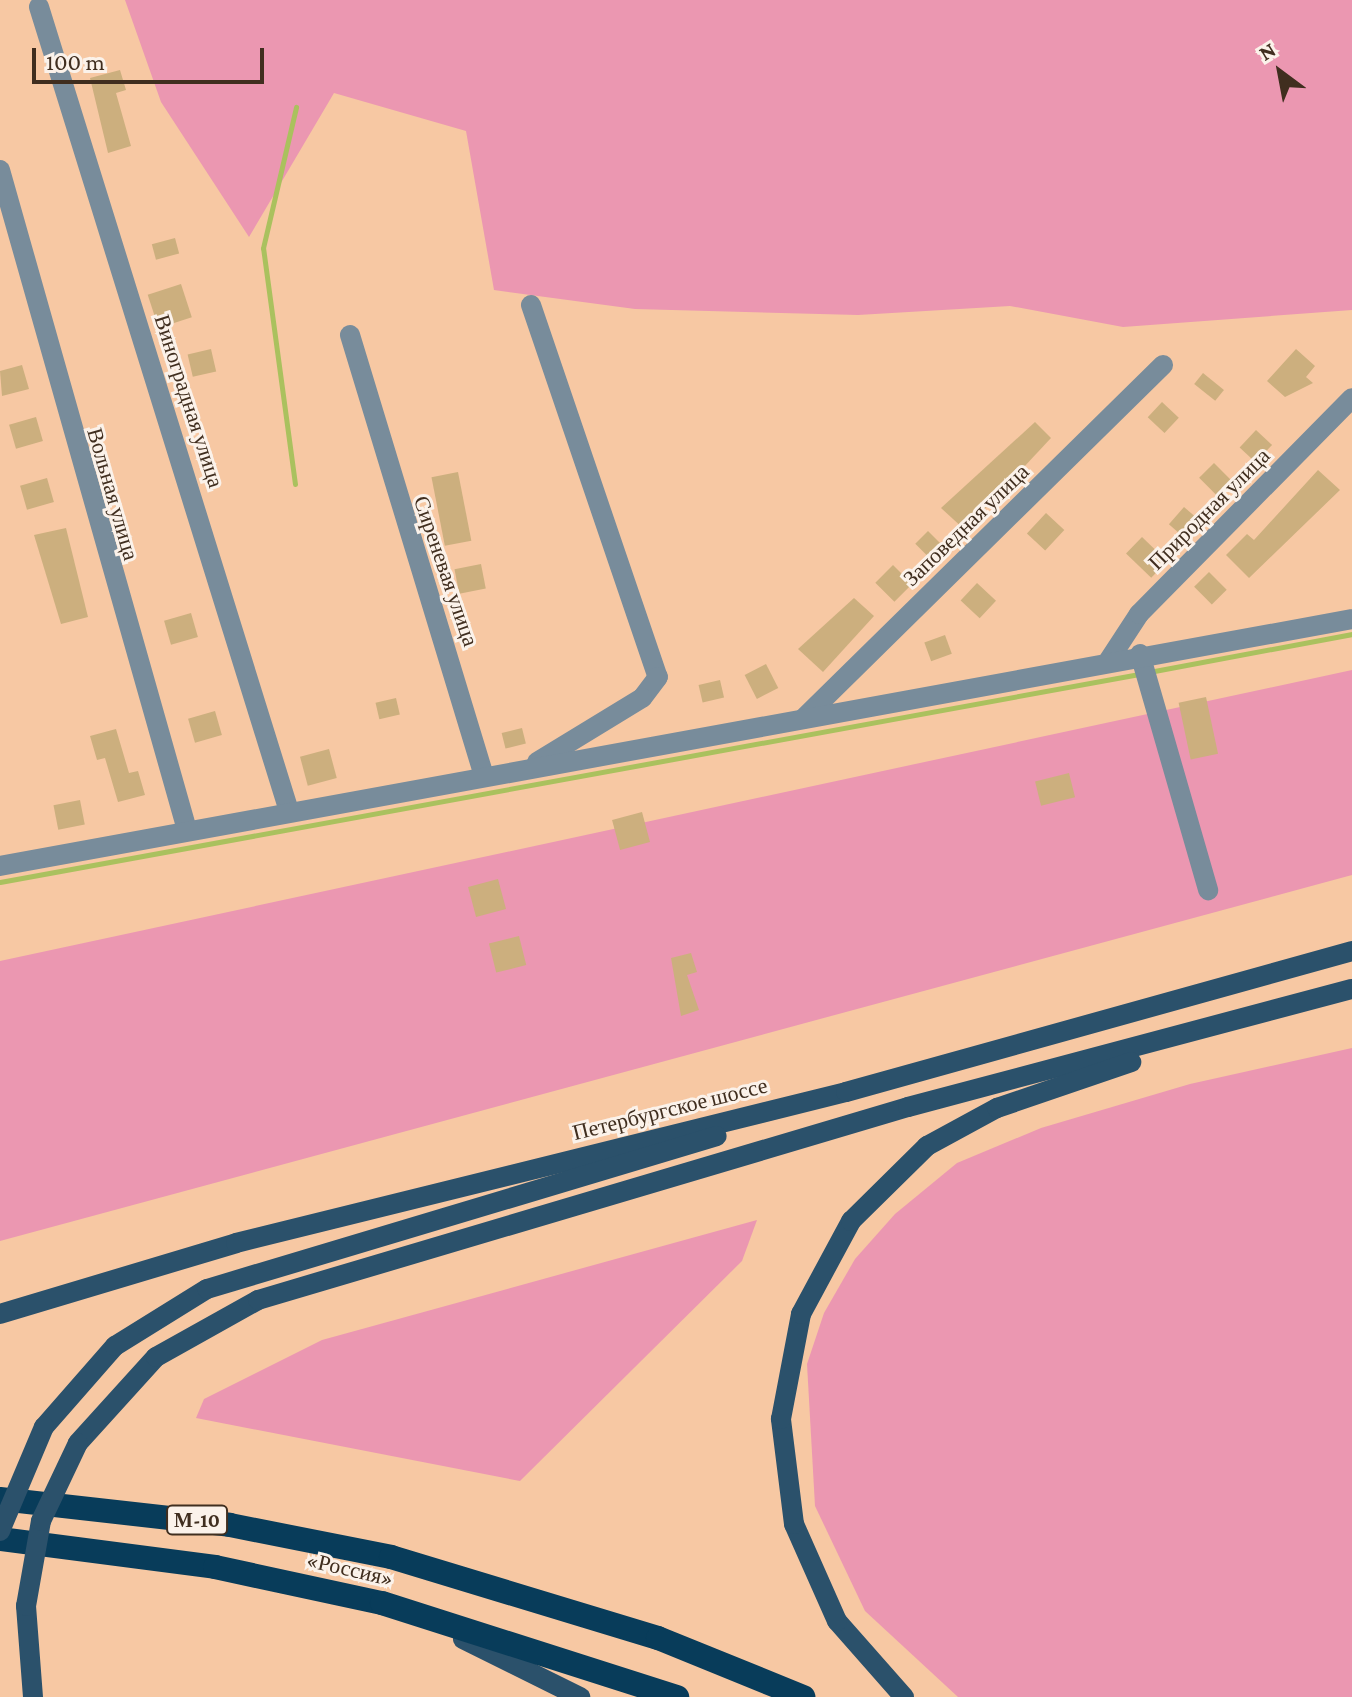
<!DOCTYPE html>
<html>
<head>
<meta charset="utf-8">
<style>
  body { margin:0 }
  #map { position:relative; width:1352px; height:1697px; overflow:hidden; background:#f7c8a3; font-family:"Crimson Pro",serif }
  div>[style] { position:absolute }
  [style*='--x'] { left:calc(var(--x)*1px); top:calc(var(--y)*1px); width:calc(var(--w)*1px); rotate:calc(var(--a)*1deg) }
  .green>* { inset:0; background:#eb97b1 }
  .stream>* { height:5px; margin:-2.5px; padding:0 2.5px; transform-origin:2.5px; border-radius:2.5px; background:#aac15e }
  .building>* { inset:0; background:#ccaf7e; transform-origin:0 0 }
  .minor>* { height:20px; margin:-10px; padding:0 10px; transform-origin:10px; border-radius:10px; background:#788c9b }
  .major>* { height:20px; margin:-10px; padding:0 10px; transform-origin:10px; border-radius:10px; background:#2b516b }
  .highway>* { height:24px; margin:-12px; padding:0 12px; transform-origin:12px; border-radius:12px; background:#083c5a }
  .major-bridge>* { height:20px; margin:-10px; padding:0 10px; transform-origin:10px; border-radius:10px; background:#2b516b }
  span { translate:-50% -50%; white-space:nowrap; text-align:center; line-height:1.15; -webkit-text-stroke:6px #fbf2ea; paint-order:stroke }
  .shield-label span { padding:2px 6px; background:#fbf2ea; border:2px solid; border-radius:6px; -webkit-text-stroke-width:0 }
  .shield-label { font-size:20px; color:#402e1f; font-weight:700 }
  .street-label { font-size:22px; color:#402e1f }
  .north { position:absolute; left:1240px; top:32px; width:80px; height:80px; -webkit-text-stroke:6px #fbf2ea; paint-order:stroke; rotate:328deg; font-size:22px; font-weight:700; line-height:32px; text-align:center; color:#402e1f }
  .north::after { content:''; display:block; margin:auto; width:28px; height:36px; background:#402e1f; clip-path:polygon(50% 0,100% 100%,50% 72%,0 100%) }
  .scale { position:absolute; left:32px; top:48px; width:232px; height:36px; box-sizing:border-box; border:4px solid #402e1f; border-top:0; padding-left:10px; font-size:24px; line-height:28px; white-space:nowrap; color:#402e1f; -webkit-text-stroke:6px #fbf2ea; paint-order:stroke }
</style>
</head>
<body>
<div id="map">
  <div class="green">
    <div style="clip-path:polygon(125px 0,1352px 0,1352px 310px,1123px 327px,1010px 306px,858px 315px,635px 309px,494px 290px,466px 131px,334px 93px,249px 237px,161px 102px)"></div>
    <div style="clip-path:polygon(1352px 670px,1352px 875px,0 1241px,0 961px)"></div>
    <div style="clip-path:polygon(1352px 1048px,1352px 1697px,958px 1697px,865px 1611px,815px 1506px,807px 1364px,824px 1313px,855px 1259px,895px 1214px,957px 1163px,1041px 1128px,1190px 1084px)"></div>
    <div style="clip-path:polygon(757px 1220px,742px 1261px,520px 1481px,196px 1418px,204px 1399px,322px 1340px)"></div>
  </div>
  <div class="stream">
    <div style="--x:295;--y:484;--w:238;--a:-97.7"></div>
    <div style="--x:263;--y:248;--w:145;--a:-76.8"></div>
    <div style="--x:1149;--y:672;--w:207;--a:-10.6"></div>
    <div style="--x:0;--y:882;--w:1158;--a:-10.35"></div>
  </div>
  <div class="building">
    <div style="clip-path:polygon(120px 70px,126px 90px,116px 93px,131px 146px,108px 153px,90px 78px)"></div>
    <div style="left:175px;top:238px;width:16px;height:24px;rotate:75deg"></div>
    <div style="left:181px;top:284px;width:35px;height:35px;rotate:72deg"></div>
    <div style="left:211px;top:349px;width:23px;height:24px;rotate:77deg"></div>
    <div style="clip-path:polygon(1296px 349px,1315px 366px,1306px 377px,1313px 383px,1285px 397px,1267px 381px)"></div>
    <div style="clip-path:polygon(22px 365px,29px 389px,2px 396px,0 371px)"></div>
    <div style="left:1203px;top:373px;width:27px;height:14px;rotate:39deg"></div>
    <div style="left:1162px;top:402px;width:23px;height:21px;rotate:43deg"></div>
    <div style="left:36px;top:417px;width:25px;height:28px;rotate:74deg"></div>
    <div style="clip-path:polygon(1035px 422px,1051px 438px,965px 530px,941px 508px)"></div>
    <div style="left:1256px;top:430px;width:22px;height:24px;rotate:43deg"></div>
    <div style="left:1214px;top:463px;width:25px;height:21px;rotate:45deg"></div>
    <div style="clip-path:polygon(1318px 470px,1340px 490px,1249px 578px,1226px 555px,1247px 534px,1254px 540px)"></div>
    <div style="left:458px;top:472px;width:70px;height:27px;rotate:79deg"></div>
    <div style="left:47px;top:478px;width:25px;height:28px;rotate:74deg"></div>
    <div style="left:1184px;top:507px;width:20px;height:23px;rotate:41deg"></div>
    <div style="left:1046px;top:513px;width:25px;height:28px;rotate:43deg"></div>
    <div style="clip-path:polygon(66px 528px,88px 617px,61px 624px,34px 535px)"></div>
    <div style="left:928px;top:531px;width:24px;height:18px;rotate:45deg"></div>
    <div style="left:1142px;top:537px;width:35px;height:23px;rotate:44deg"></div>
    <div style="left:481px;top:564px;width:25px;height:27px;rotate:79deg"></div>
    <div style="left:893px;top:565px;width:27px;height:25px;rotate:45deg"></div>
    <div style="left:1209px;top:572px;width:25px;height:21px;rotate:45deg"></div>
    <div style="left:977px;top:583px;width:26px;height:24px;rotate:43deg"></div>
    <div style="clip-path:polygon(854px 598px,874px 616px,823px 672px,798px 649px)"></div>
    <div style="left:191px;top:613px;width:25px;height:28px;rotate:74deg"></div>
    <div style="left:945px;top:635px;width:20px;height:22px;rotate:70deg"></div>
    <div style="left:766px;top:664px;width:27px;height:24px;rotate:63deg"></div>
    <div style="left:720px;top:680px;width:18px;height:22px;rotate:77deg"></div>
    <div style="left:1206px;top:697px;width:58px;height:28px;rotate:78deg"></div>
    <div style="left:396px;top:698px;width:17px;height:21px;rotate:77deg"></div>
    <div style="left:215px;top:711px;width:25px;height:28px;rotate:74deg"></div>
    <div style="left:522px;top:728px;width:16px;height:21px;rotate:76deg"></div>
    <div style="clip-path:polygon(116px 729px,129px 773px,138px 771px,145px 795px,118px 802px,105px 758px,97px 760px,90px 736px)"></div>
    <div style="left:329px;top:749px;width:30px;height:30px;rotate:75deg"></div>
    <div style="left:1069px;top:773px;width:25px;height:35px;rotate:76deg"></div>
    <div style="left:80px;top:800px;width:25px;height:27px;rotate:79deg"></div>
    <div style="left:642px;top:812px;width:31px;height:31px;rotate:75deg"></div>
    <div style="left:498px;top:879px;width:31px;height:31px;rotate:75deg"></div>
    <div style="left:519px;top:936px;width:30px;height:31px;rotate:76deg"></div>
    <div style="clip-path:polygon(691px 953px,697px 972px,687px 975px,699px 1010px,681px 1016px,671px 958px)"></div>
  </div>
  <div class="minor">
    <div style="--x:39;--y:7;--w:842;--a:72.73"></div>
    <div style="--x:0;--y:170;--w:686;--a:74.18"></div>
    <div style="--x:531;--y:305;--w:393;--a:71.2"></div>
    <div style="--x:658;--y:677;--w:26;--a:127"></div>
    <div style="--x:642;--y:698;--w:123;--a:148.6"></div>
    <div style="--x:350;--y:335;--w:461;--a:73.1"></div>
    <div style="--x:1140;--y:654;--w:246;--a:73.9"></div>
    <div style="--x:1109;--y:660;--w:55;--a:-56.9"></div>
    <div style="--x:1139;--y:614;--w:303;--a:-45.4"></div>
    <div style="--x:803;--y:719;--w:505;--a:-44.52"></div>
    <div style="--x:0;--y:866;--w:1374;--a:-10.35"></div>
  </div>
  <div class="major">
    <div style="--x:0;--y:1314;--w:246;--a:-16.7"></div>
    <div style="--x:236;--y:1243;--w:628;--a:-13.9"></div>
    <div style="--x:846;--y:1092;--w:525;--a:-15.57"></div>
    <div style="--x:44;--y:1427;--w:108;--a:-48.8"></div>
    <div style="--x:115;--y:1346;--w:108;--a:-31.8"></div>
    <div style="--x:207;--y:1289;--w:532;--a:-16.7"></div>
    <div style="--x:78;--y:1443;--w:116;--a:-47.8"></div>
    <div style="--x:156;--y:1357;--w:117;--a:-29.2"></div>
    <div style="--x:258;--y:1300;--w:678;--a:-16.54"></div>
    <div style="--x:908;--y:1107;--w:459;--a:-14.9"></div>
    <div style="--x:26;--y:1606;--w:91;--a:85.6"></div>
    <div style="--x:463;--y:1639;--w:131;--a:26.4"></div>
    <div style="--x:904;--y:1697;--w:101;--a:-131.4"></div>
    <div style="--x:837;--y:1621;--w:106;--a:-113.9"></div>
    <div style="--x:794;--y:1524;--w:106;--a:-97.1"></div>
    <div style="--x:781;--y:1419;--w:107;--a:-79.2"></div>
    <div style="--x:801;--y:1314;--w:106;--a:-61.7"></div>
    <div style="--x:851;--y:1221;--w:107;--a:-44.6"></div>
    <div style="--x:927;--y:1146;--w:80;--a:-28.5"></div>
    <div style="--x:997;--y:1108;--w:142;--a:-18.9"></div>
  </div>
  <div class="highway">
    <div style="--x:0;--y:1499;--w:231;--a:6.4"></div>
    <div style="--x:230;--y:1525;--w:164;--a:11.2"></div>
    <div style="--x:391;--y:1557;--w:279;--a:16.9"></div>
    <div style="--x:658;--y:1638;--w:157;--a:22.1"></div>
    <div style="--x:0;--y:1539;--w:217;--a:7.4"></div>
    <div style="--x:215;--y:1567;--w:171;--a:12.2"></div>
    <div style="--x:382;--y:1603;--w:310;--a:17.7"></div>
  </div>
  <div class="major-bridge">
    <div style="--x:0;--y:1531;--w:113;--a:-67.1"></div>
    <div style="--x:26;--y:1606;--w:86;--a:-80"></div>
    <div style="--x:41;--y:1521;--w:86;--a:-64.6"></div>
  </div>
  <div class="shield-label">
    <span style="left:197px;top:1520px">М-10</span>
  </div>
  <div class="street-label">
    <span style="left:189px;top:401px;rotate:72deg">Виноградная улица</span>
    <span style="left:113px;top:494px;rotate:74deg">Вольная улица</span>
    <span style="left:1209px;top:509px;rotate:-45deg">Природная улица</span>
    <span style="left:966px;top:525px;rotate:-44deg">Заповедная улица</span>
    <span style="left:446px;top:571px;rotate:71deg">Сиреневая улица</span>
    <span style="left:670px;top:1109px;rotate:-14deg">Петербургское шоссе</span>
    <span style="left:350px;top:1569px;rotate:13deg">«Россия»</span>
  </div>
  <div class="north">N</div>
  <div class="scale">100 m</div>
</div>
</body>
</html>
